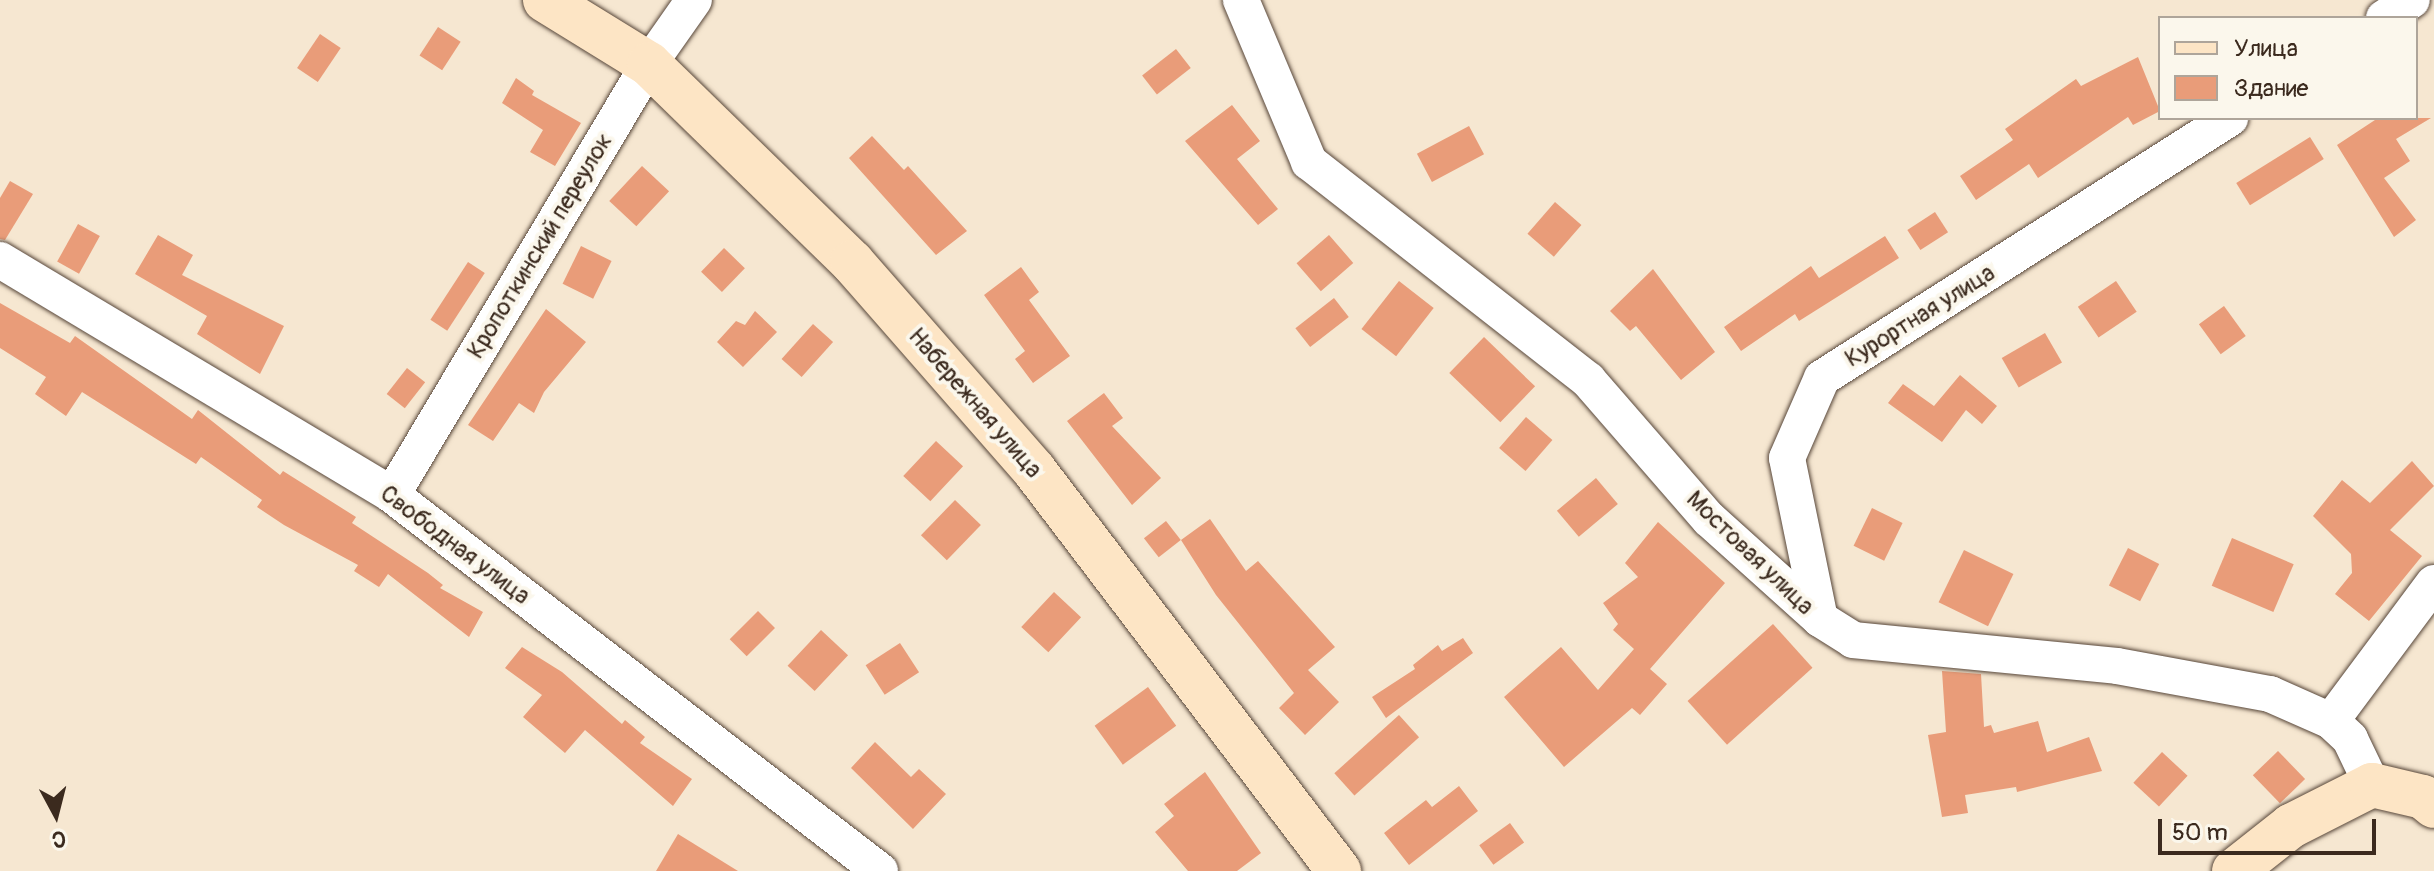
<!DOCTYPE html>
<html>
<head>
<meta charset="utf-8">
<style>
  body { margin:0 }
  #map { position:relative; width:2434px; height:871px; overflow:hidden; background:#f6e7d1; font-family:Pangolin,sans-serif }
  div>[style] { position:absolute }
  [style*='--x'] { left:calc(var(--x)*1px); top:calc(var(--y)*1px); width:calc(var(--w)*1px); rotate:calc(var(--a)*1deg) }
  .building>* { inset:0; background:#e99c79; transform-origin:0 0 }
  .roads { filter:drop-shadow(0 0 2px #574639) drop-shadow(0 0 2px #574639) }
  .street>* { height:36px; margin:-18px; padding:0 18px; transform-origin:18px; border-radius:18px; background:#fff }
  .secondary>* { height:44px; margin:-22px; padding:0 22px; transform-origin:22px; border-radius:22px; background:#fde5c5 }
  span { translate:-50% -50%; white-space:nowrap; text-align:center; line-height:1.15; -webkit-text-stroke:8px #fbf7ec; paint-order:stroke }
  .street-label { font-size:24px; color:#3b2a1e }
  .legend { position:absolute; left:2158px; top:16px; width:260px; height:104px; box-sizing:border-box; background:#fbf7ec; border:2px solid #aea59a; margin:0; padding:10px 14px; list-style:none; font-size:24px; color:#3b2a1e }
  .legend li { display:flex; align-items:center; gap:16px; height:40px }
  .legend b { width:40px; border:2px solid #aea59a }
  .north { position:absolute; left:16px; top:775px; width:80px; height:80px; -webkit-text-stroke:6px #fbf7ec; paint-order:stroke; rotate:173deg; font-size:22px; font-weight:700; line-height:32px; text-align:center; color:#3b2a1e }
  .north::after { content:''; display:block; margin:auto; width:28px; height:36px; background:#3b2a1e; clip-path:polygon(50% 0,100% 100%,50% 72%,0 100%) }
  .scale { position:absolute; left:2158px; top:819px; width:218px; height:36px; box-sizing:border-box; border:4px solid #3b2a1e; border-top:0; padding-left:10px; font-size:24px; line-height:28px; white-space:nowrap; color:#3b2a1e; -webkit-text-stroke:6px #fbf7ec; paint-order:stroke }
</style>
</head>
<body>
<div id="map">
  <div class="building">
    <div style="left:438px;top:27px;width:27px;height:34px;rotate:33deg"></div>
    <div style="left:320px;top:34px;width:25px;height:41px;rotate:34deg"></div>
    <div style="left:1176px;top:49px;width:24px;height:43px;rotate:52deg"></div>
    <div style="clip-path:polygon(2138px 57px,2160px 111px,2133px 125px,2128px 117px,2038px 178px,2029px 164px,1976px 200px,1960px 176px,2013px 140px,2005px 129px,2076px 79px,2081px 86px)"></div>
    <div style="clip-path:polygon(516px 78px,534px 91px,532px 95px,581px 123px,555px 166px,530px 152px,543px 130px,502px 103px)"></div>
    <div style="clip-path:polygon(1232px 105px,1260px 141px,1237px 159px,1278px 209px,1258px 225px,1185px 141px)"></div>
    <div style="clip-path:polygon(2378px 118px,2431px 118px,2396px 139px,2410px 161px,2384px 178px,2416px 220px,2394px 237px,2337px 145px)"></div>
    <div style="left:1469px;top:126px;width:32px;height:59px;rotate:62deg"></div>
    <div style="clip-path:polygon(872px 136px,904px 170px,908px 166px,967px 231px,936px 255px,849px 158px)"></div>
    <div style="left:2310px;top:137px;width:26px;height:87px;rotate:58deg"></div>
    <div style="left:642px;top:166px;width:37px;height:48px;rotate:43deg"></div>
    <div style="clip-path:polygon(10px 181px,33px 194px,5px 240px,0 239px,0 198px)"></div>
    <div style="left:1555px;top:202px;width:35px;height:42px;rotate:41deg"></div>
    <div style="left:1935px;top:212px;width:24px;height:33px;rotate:57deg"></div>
    <div style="left:78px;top:224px;width:25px;height:43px;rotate:29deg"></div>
    <div style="clip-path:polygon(158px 235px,193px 255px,182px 275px,284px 326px,260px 374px,197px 334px,207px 316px,135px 274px)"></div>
    <div style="left:1329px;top:235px;width:37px;height:43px;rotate:49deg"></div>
    <div style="clip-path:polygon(1885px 236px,1899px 258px,1799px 321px,1795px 314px,1741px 351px,1724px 327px,1811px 266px,1819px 278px)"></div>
    <div style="left:581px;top:246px;width:34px;height:42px;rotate:26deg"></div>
    <div style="left:724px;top:248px;width:29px;height:33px;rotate:44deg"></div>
    <div style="left:468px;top:262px;width:20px;height:69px;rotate:33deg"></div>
    <div style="clip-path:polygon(1021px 267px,1039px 292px,1029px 300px,1070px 356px,1033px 383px,1015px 359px,1025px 351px,984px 295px)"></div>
    <div style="clip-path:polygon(1653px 269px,1715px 352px,1681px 380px,1636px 326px,1630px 331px,1610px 311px)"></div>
    <div style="left:1399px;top:281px;width:44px;height:61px;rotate:38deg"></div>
    <div style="left:2116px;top:281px;width:37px;height:46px;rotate:56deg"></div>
    <div style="left:1334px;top:298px;width:24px;height:49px;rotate:52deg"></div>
    <div style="clip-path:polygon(0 303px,70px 343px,75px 336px,192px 419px,198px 410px,280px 475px,283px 471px,356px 517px,352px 523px,428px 573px,443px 585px,440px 588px,483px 612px,469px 637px,388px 574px,379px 587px,354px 571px,358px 565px,284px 525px,257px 507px,262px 500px,201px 457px,196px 464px,82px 392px,66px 416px,35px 394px,46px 377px,0 348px)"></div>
    <div style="left:2224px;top:306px;width:37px;height:31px;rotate:54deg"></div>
    <div style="clip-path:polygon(546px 309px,586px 342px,544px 392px,534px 413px,519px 403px,493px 441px,468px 425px)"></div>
    <div style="clip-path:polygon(755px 311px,777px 332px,743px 367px,717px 342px,736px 321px,745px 325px)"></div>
    <div style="left:813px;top:324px;width:27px;height:47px;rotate:42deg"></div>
    <div style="left:2045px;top:333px;width:34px;height:50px;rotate:60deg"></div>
    <div style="left:1484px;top:337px;width:71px;height:50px;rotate:44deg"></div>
    <div style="left:407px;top:368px;width:23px;height:33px;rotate:38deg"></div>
    <div style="clip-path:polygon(1960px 375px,1997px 406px,1982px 424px,1966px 410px,1942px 442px,1888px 403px,1903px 384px,1934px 406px)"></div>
    <div style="clip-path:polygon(1104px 393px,1123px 418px,1112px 426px,1161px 478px,1132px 505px,1067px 421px)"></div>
    <div style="left:1526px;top:417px;width:35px;height:41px;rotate:41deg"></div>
    <div style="left:936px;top:441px;width:37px;height:48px;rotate:43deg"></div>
    <div style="clip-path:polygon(2412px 461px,2434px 486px,2390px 530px,2422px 556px,2369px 621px,2335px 594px,2352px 573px,2351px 554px,2313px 516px,2342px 480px,2370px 503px)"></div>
    <div style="left:1596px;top:478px;width:34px;height:51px;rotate:50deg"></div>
    <div style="left:955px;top:500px;width:36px;height:49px;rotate:44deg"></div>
    <div style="left:1872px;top:508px;width:34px;height:42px;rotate:26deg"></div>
    <div style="clip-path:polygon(1210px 519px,1246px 571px,1258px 561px,1335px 647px,1308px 670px,1339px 702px,1305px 735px,1279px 708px,1294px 693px,1216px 595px,1181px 540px)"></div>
    <div style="left:1166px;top:521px;width:24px;height:28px;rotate:52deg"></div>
    <div style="clip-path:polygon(1658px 522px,1725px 583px,1650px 669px,1667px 684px,1640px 715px,1632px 708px,1564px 767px,1504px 697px,1561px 647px,1598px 690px,1634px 649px,1613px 630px,1618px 624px,1603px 603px,1638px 577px,1625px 563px)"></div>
    <div style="left:2232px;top:538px;width:67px;height:52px;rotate:23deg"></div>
    <div style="left:2128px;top:548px;width:35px;height:42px;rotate:27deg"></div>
    <div style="left:1964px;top:550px;width:55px;height:58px;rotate:26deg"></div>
    <div style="left:1054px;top:592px;width:37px;height:48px;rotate:43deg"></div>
    <div style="left:758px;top:611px;width:24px;height:40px;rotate:45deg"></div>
    <div style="left:1773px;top:624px;width:59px;height:115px;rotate:48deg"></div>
    <div style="left:821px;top:630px;width:37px;height:49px;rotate:43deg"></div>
    <div style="clip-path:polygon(1463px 638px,1473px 653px,1386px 718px,1372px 697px,1415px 669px,1413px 665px,1438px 645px,1442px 651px)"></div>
    <div style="left:900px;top:643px;width:35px;height:41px;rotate:57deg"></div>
    <div style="clip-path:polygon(522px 647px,562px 672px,622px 724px,625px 720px,645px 737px,640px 743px,692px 779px,673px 806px,585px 730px,565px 753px,523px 717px,542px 695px,505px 668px)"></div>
    <div style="clip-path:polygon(1942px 671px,1981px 674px,1984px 727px,1991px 725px,1994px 733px,2038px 721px,2047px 752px,2089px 737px,2102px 771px,2017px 792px,2016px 787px,1965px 795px,1968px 813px,1942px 817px,1928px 735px,1946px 732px)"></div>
    <div style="left:1148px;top:687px;width:48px;height:66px;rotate:54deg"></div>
    <div style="left:1399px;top:715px;width:30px;height:87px;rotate:48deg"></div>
    <div style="clip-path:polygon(875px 742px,911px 777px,919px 769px,946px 794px,913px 829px,851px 768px)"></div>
    <div style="left:2278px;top:751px;width:39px;height:35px;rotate:46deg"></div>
    <div style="left:2162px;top:752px;width:35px;height:42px;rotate:43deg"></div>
    <div style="clip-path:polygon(1205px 772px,1261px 853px,1237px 871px,1188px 871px,1155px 832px,1174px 816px,1164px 804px)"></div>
    <div style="clip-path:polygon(1459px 786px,1478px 811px,1409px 865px,1384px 833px,1426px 800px,1432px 807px)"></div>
    <div style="left:1510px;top:823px;width:24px;height:38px;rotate:54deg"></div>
    <div style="clip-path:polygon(678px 834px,738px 871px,656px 871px)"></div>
  </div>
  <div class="roads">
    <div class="street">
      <div style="--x:1241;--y:0;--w:176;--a:67.2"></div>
      <div style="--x:1309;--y:162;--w:354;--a:38"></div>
      <div style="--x:1588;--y:380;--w:184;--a:49"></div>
      <div style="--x:1709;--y:519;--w:149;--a:42"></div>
      <div style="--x:1820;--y:619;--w:39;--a:32"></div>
      <div style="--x:1853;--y:640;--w:265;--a:5.6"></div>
      <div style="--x:2117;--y:666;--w:156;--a:10.4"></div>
      <div style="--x:2270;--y:694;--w:67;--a:23.9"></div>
      <div style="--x:2331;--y:721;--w:26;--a:43"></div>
      <div style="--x:2350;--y:739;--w:51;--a:64.4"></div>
      <div style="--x:2384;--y:18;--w:33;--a:-33"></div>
      <div style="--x:0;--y:260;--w:457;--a:30.9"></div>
      <div style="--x:392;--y:495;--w:616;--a:37.61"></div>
      <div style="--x:392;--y:495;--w:502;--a:-59.19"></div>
      <div style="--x:649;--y:64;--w:78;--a:-54.9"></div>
      <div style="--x:1820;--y:619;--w:164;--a:-101.6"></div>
      <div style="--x:1787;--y:458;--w:87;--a:-66.4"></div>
      <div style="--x:1822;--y:378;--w:484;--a:-32.5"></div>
      <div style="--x:2331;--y:721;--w:172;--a:-53.3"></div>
    </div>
    <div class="secondary">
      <div style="--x:545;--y:0;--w:122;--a:31.6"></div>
      <div style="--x:649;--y:64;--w:284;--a:44.3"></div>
      <div style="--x:852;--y:262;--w:276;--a:48.8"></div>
      <div style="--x:1034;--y:470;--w:504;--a:52.74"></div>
      <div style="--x:2234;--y:871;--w:73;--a:-38.3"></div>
      <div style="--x:2291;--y:826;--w:91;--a:-26.8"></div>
      <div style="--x:2372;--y:785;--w:52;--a:13.2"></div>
      <div style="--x:2423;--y:797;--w:14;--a:39"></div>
    </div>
  </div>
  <div class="street-label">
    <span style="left:540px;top:246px;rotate:-59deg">Кропоткинский переулок</span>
    <span style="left:1920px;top:316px;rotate:-32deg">Курортная улица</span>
    <span style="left:975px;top:403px;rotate:49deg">Набережная улица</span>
    <span style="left:455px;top:545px;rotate:37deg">Свободная улица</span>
    <span style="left:1750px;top:553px;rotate:44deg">Мостовая улица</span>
  </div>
  <ul class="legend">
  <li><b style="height:10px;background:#fde5c5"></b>Улица</li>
  <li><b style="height:22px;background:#e99c79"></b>Здание</li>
  </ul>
  <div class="north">С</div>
  <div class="scale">50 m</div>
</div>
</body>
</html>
